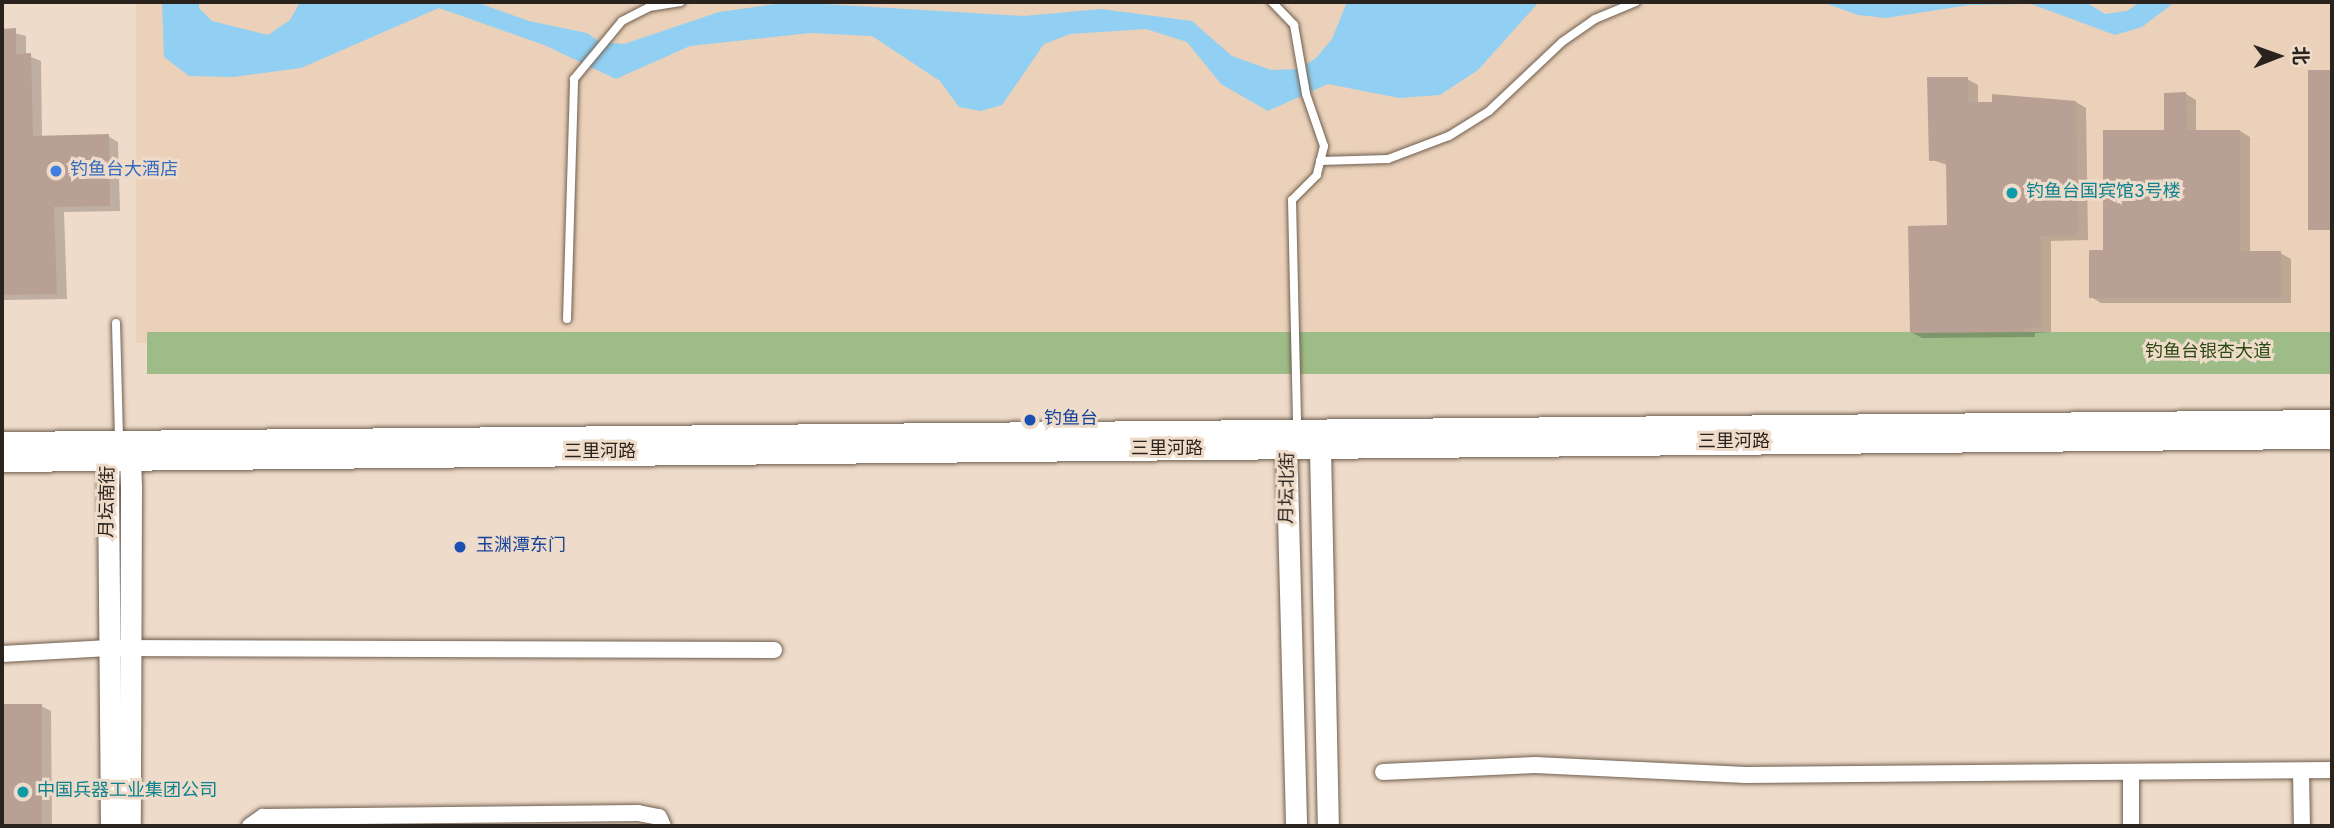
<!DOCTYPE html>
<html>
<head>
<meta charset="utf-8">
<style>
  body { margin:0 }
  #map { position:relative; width:2334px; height:828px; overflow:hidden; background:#efdbca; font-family:Overpass,"Noto Sans SC",sans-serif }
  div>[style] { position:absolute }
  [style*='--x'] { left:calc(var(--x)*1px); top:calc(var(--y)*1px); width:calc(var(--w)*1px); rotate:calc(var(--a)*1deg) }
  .built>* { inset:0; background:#ebd1ba; transform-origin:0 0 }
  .forest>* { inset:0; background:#9dbc87; transform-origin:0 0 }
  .water>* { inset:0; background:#91d0f2 }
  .shadow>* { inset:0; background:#0003; transform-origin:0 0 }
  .building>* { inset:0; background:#b8a094; transform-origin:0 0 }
  .roads { filter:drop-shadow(0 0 2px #6f5e4e) drop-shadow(0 0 2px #6f5e4e) }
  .lane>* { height:8px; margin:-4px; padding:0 4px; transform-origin:4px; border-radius:4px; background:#fff }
  .street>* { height:16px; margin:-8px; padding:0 8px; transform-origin:8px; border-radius:8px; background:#fff }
  .secondary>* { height:21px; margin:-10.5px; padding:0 10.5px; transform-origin:10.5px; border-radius:10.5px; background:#fff }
  .dots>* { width:19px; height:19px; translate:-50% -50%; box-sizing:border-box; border:4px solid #efdbca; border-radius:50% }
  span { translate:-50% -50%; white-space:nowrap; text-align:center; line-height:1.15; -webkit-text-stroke:6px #efdbca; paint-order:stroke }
  .shop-label { font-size:18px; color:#366cbe }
  .left { translate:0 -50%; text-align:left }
  .culture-label { font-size:18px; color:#0d838f }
  .park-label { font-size:18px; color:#2c4912 }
  .transit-label { font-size:18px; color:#164399 }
  .street-label { font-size:18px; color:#2a221c }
  .frame { position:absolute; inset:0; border:4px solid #2a221c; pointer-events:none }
  .north { position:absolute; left:2243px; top:21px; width:70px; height:70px; -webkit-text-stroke:5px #efdbca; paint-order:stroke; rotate:89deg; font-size:19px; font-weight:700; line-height:28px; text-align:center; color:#2a221c }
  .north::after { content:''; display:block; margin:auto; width:24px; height:32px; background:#2a221c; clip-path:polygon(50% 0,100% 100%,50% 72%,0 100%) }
</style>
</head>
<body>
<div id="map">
  <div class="built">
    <div style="left:136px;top:2px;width:2196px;height:341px"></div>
  </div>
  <div class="forest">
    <div style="left:2332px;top:332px;width:42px;height:2185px;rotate:90deg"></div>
  </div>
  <div class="water">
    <div style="clip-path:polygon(162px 2px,199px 2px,199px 8px,212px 21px,268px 35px,290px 20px,300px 2px,476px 2px,529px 21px,587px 33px,600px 42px,624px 44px,719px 12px,790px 2px,1024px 16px,1101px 9px,1192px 21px,1232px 56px,1271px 70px,1299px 69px,1316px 58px,1332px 39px,1347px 2px,1539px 2px,1478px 70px,1440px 95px,1399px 98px,1328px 84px,1268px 111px,1221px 84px,1187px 42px,1146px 29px,1070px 34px,1044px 44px,1002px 105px,981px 111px,959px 107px,940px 81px,872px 36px,810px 33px,690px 46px,616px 79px,544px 45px,439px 8px,301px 68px,233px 77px,189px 76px,164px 57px)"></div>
    <div style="clip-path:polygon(1822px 2px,2086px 2px,2105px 14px,2127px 11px,2137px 4px,2175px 2px,2142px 27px,2115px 35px,2031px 4px,1969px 5px,1886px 18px,1858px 15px)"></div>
  </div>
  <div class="shadow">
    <div style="clip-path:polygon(2px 30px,26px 36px,26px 55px,41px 61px,42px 137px,108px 136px,118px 142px,120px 211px,64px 212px,67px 299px,2px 300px)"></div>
    <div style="left:2310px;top:72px;width:22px;height:157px"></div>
    <div style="clip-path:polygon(1967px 79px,1978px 85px,1978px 104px,2076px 102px,2086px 108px,2088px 240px,2051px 241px,2051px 332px,2035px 333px,2035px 337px,1922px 338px,1911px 332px,1949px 227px,1947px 165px,1930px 159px)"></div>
    <div style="clip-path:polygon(2186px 94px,2196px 100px,2196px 131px,2240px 131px,2250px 137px,2250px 253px,2280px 253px,2291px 259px,2291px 303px,2101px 303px,2091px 297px,2105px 252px)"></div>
    <div style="clip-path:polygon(2px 706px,41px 706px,51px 711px,52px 826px,6px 826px)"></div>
  </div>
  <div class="building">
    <div style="clip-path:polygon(16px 28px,16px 54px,31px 53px,33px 136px,109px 134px,110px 206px,54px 207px,57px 294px,2px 295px,2px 29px)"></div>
    <div style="left:2308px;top:70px;width:24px;height:160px"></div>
    <div style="clip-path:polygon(1927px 77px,1968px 77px,1968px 102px,1992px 102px,1992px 94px,2076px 101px,2078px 235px,2041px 236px,2041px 327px,2025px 328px,2025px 332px,1910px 333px,1908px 226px,1947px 225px,1946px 160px,1929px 161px)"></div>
    <div style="clip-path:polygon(2186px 92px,2187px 130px,2240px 130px,2240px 251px,2281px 251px,2281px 298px,2089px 298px,2089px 250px,2103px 250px,2103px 130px,2164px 130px,2164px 93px)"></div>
    <div style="left:2px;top:704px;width:40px;height:122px"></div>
  </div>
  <div class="roads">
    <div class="lane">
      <div style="--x:1272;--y:2;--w:32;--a:46"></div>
      <div style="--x:1294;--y:25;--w:70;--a:80.1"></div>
      <div style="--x:1306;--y:94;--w:55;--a:70.9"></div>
      <div style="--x:1324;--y:146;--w:30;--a:104"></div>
      <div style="--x:1317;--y:175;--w:35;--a:135"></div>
      <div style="--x:1292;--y:200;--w:229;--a:88.7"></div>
      <div style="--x:1320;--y:161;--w:68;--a:-1.7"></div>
      <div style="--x:1388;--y:159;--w:65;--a:-20.7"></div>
      <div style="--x:1449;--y:136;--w:47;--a:-32"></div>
      <div style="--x:1489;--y:111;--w:100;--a:-43.4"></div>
      <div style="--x:1562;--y:42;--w:40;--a:-34.9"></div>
      <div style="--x:1595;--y:19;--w:44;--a:-22.5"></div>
      <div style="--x:567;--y:319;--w:240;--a:-88.3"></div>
      <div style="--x:574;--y:79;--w:75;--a:-50.4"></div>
      <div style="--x:622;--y:21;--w:30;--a:-27"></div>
      <div style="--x:649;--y:7;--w:32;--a:-9"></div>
      <div style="--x:116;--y:323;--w:116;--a:88.5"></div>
    </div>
    <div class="street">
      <div style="--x:2;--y:654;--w:107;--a:-3.2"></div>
      <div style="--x:109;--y:648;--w:665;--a:0.17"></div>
      <div style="--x:2301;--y:771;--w:55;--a:89"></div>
      <div style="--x:1383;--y:772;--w:152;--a:-2.6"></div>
      <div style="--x:1535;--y:765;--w:211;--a:2.7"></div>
      <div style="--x:1746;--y:775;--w:586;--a:-0.49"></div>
      <div style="--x:250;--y:826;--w:16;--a:-35"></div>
      <div style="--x:263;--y:817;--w:375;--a:-0.6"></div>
      <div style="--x:638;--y:813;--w:21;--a:11"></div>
      <div style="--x:659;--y:817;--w:10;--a:66"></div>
      <div style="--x:2131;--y:826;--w:54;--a:-90"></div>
    </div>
    <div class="secondary">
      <div style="--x:1293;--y:440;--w:12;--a:125"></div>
      <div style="--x:1286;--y:450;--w:28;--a:88"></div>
      <div style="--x:1287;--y:478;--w:348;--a:88.5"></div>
      <div style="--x:2;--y:442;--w:2330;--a:-0.54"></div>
      <div style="--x:122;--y:446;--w:14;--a:56"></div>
      <div style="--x:130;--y:458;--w:30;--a:88"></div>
      <div style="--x:131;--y:488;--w:338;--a:90.2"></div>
      <div style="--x:1320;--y:449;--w:377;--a:88.8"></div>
      <div style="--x:2;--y:461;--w:2330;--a:-0.57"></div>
      <div style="--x:111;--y:826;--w:338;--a:-90.5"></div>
      <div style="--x:108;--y:488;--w:28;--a:-88"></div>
      <div style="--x:109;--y:460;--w:13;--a:-61"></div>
    </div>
  </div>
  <div class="dots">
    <div style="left:56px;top:171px;background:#3f7fe0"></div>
    <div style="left:2012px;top:193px;background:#0f9aa8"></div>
    <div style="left:1030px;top:420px;background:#1a4fb4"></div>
    <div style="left:460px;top:547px;background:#1a4fb4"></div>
    <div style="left:23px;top:792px;background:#0f9aa8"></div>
  </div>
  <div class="shop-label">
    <span class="left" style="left:70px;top:171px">钓鱼台大酒店</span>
  </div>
  <div class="culture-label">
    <span class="left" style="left:2026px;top:193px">钓鱼台国宾馆3号楼</span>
    <span class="left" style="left:37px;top:792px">中国兵器工业集团公司</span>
  </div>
  <div class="park-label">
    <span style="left:2208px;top:353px">钓鱼台银杏大道</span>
  </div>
  <div class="transit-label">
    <span class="left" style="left:1044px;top:420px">钓鱼台</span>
    <span class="left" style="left:476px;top:547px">玉渊潭东门</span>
  </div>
  <div class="street-label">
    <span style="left:1734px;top:443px">三里河路</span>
    <span style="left:1167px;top:450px">三里河路</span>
    <span style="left:600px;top:453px">三里河路</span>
    <span style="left:1289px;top:488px;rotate:-89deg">月坛北街</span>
    <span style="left:109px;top:502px;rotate:-89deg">月坛南街</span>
  </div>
  <div class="frame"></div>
  <div class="north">北</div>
</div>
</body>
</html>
